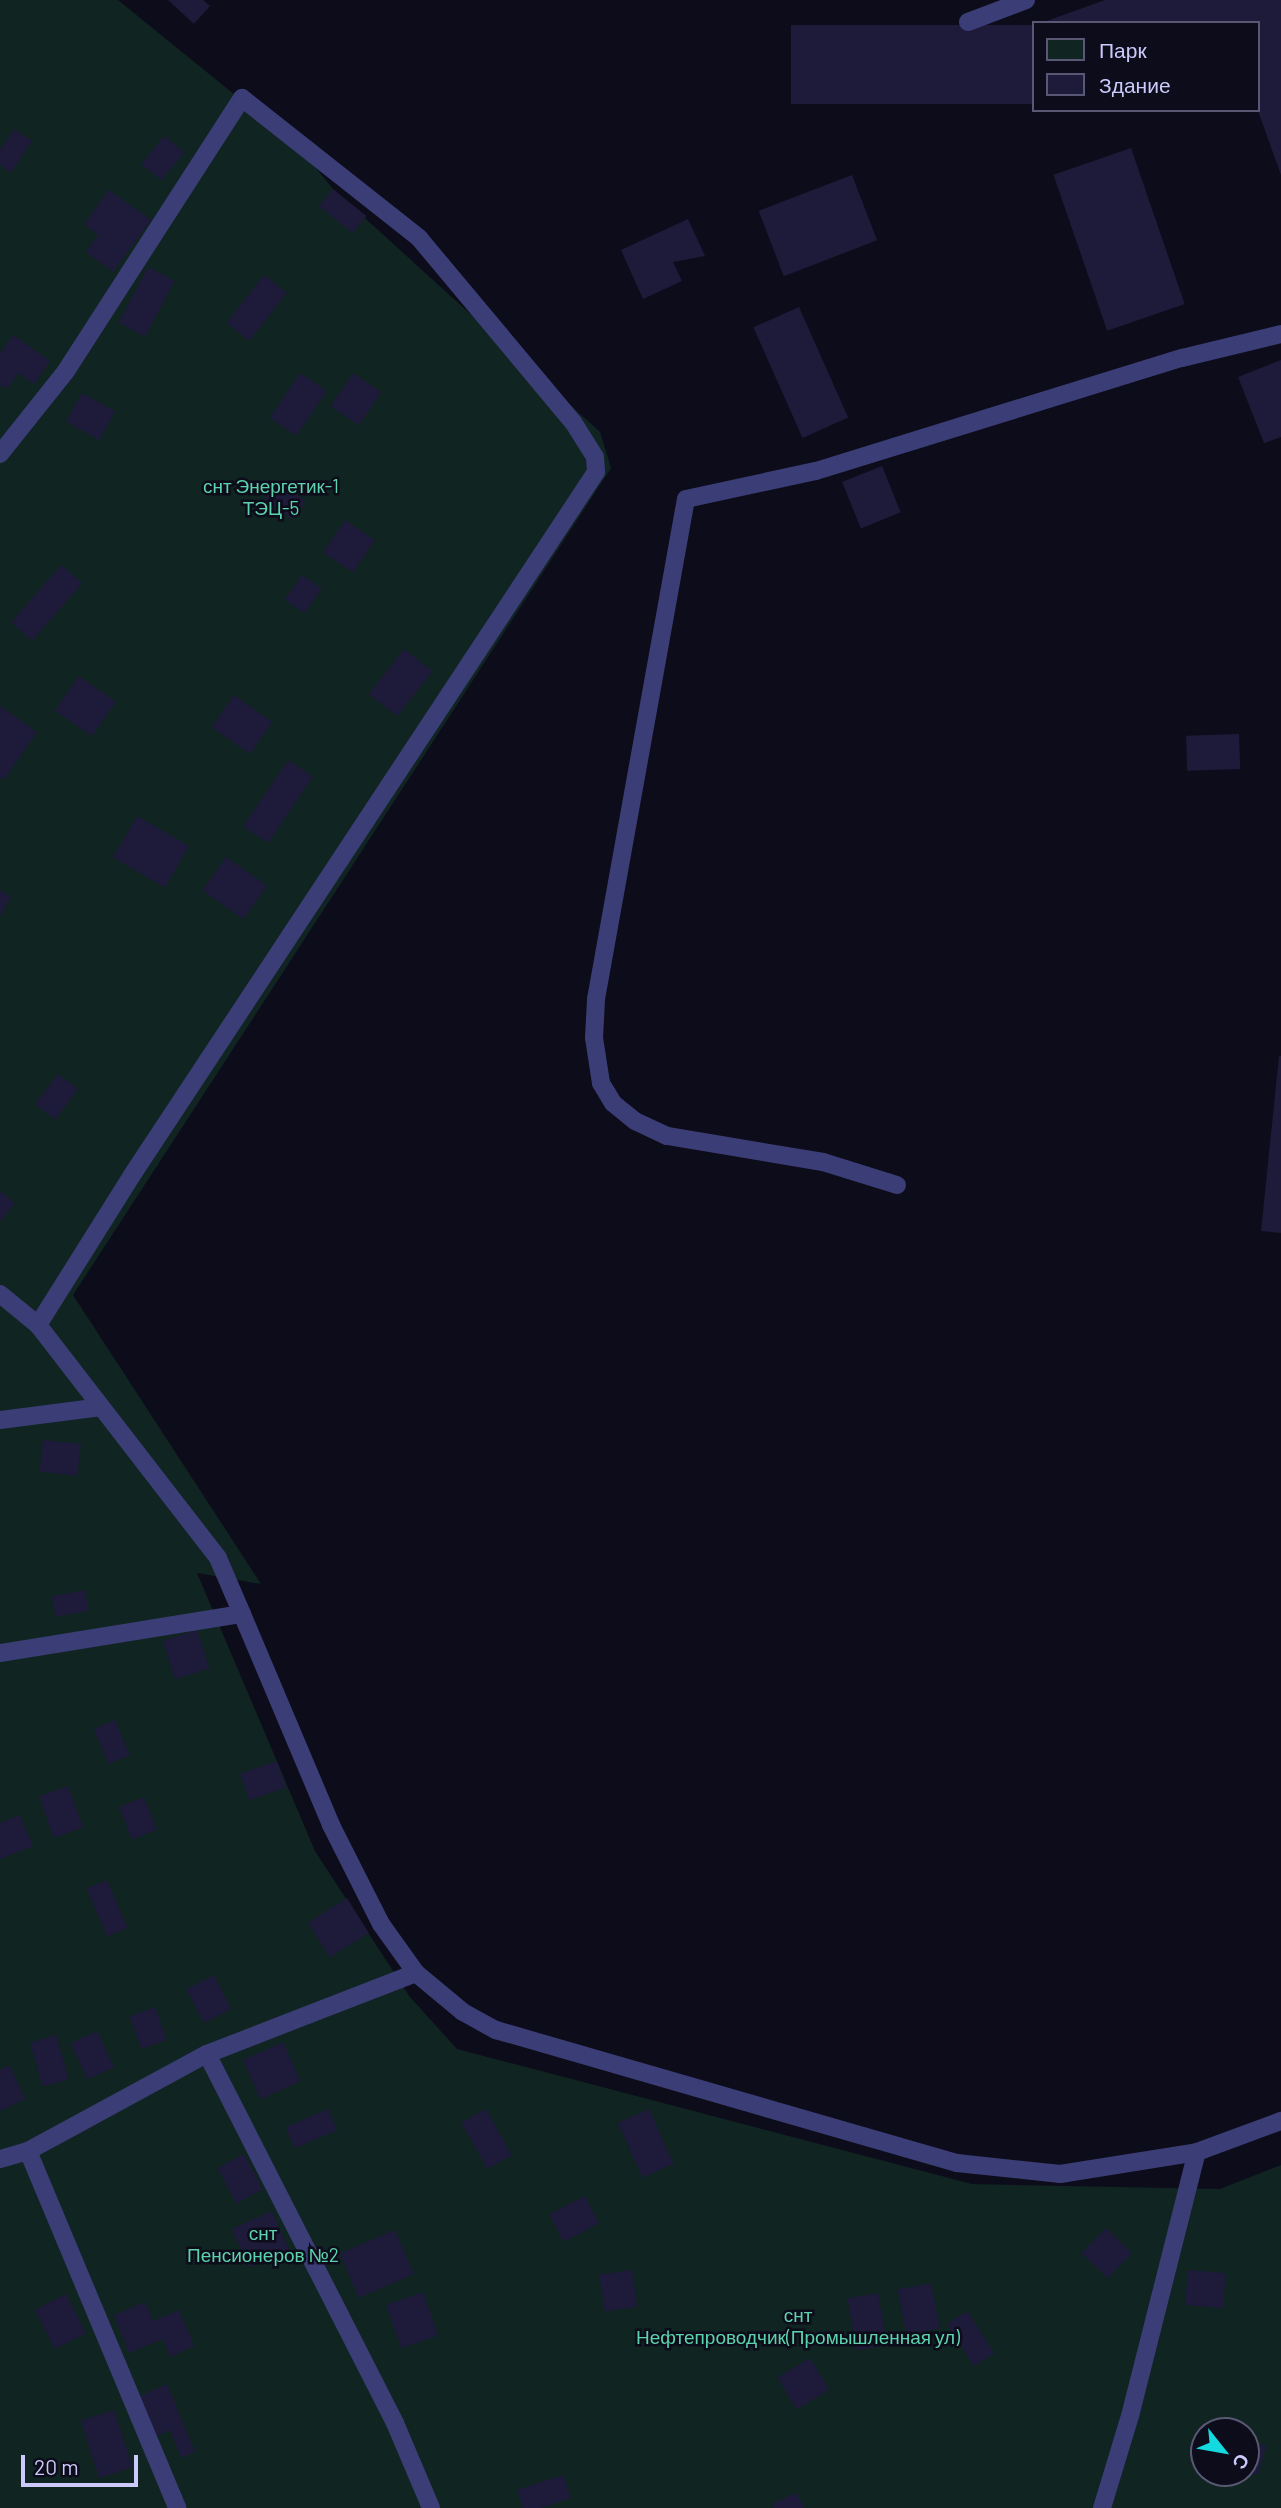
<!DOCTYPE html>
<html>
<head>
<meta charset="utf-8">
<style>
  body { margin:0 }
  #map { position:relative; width:1281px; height:2508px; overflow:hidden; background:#0d0c1a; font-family:Barlow,sans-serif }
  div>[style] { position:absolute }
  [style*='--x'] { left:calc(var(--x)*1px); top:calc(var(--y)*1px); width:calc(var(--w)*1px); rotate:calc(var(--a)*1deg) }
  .green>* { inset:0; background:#102421 }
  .building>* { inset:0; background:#1e1a3a; transform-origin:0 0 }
  .service>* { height:18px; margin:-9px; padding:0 9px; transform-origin:9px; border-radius:9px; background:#3b3d76 }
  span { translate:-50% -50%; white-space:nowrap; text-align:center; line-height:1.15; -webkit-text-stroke:5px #0d0c1a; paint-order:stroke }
  .park-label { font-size:19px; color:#5dd3ad }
  .legend { position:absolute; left:1032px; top:21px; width:228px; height:91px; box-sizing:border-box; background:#0d0c1a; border:2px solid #595874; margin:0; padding:9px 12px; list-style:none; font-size:21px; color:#cccafb }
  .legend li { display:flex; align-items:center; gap:14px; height:35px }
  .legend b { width:35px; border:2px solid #595874 }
  .north { position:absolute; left:1190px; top:2417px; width:70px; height:70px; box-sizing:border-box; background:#0d0c1a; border:2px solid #595874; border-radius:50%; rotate:121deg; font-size:19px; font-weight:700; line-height:28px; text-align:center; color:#cccafb }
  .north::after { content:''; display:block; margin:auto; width:24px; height:32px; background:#12dade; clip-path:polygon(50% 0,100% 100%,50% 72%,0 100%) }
  .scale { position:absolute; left:21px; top:2455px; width:117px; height:32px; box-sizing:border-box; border:4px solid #cccafb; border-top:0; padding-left:9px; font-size:21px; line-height:24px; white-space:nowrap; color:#cccafb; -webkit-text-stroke:5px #0d0c1a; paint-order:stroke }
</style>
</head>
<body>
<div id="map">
  <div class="green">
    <div style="clip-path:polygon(evenodd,0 0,118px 0,299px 147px,333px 189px,600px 432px,611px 468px,73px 1295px,261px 1584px,197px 1573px,315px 1851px,410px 1997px,457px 2049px,972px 2184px,1220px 2189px,1281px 2165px,1281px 2508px,0 2508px,0 0,1204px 2431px,1246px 2431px,1246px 2473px,1204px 2473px,1204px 2431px)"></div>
  </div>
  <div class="building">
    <div style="clip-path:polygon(168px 0,203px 0,210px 6px,194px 24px)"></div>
    <div style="clip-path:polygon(1105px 0,1281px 0,1281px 175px,1258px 111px,1258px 23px,1041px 23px)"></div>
    <div style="left:1034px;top:25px;width:79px;height:243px;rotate:90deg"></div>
    <div style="clip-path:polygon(14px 129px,32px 141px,11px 173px,0 165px,0 150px)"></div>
    <div style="left:164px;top:136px;width:26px;height:36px;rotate:39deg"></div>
    <div style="left:1131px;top:148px;width:165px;height:82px;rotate:71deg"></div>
    <div style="left:852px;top:175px;width:70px;height:100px;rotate:69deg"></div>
    <div style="left:333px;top:189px;width:43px;height:22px;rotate:39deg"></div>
    <div style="clip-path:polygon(109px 190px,151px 220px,113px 272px,86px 252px,98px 235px,84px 224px)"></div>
    <div style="clip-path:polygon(688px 219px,705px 256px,673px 262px,682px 281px,643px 299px,621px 250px)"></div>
    <div style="left:148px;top:267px;width:30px;height:63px;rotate:28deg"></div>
    <div style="left:264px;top:275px;width:29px;height:61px;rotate:38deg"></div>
    <div style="left:799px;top:307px;width:121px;height:50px;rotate:66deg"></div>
    <div style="clip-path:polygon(13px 335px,50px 361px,34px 384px,18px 373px,7px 389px,0 385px,0 354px)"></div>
    <div style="clip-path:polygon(1281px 360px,1281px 437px,1264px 443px,1238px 377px)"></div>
    <div style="left:300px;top:373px;width:32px;height:54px;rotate:34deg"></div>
    <div style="left:353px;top:373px;width:34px;height:40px;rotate:34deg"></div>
    <div style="left:82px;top:393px;width:38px;height:33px;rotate:29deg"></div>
    <div style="left:882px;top:466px;width:50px;height:43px;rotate:68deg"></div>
    <div style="left:278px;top:481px;width:34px;height:23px;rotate:36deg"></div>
    <div style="left:345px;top:520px;width:36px;height:39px;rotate:34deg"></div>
    <div style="left:61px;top:565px;width:28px;height:76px;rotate:41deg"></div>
    <div style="left:302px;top:575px;width:24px;height:30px;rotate:35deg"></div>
    <div style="left:404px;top:649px;width:36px;height:57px;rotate:38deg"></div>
    <div style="left:79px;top:676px;width:45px;height:42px;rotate:35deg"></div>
    <div style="left:234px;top:695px;width:47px;height:39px;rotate:35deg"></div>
    <div style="clip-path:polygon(0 706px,37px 732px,4px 780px,0 777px)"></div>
    <div style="left:1239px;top:734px;width:35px;height:53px;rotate:88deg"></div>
    <div style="left:288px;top:760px;width:30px;height:80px;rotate:34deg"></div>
    <div style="left:137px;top:816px;width:60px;height:48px;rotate:30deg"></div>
    <div style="left:226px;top:857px;width:50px;height:41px;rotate:35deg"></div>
    <div style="clip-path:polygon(0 890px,11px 897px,0 916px)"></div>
    <div style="clip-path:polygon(1279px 1056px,1281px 1056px,1281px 1233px,1261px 1231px)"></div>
    <div style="left:58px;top:1074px;width:25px;height:38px;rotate:37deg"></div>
    <div style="clip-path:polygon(0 1191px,15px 1203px,0 1222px)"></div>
    <div style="left:43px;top:1440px;width:38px;height:32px;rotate:6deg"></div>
    <div style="left:85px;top:1590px;width:21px;height:34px;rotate:79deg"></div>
    <div style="left:197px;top:1630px;width:40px;height:36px;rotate:72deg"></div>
    <div style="left:115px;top:1720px;width:38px;height:23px;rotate:67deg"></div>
    <div style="left:277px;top:1761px;width:28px;height:39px;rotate:71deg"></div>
    <div style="left:68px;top:1786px;width:44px;height:31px;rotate:70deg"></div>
    <div style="left:144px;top:1797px;width:35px;height:27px;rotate:68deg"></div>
    <div style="clip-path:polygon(20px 1815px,33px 1846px,0 1859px,0 1823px)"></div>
    <div style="left:107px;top:1880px;width:52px;height:22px;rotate:67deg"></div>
    <div style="left:347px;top:1898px;width:41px;height:46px;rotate:58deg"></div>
    <div style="left:214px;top:1975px;width:38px;height:31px;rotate:63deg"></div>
    <div style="left:155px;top:2007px;width:35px;height:27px;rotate:70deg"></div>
    <div style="left:97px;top:2031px;width:40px;height:29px;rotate:65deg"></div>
    <div style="left:56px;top:2035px;width:46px;height:27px;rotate:74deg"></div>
    <div style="left:283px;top:2042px;width:43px;height:44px;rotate:66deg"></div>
    <div style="clip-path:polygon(10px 2065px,25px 2099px,0 2111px,0 2070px)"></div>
    <div style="left:328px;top:2109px;width:23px;height:46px;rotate:67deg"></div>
    <div style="left:486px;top:2109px;width:53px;height:28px;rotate:61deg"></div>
    <div style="left:649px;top:2109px;width:60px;height:34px;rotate:66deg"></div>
    <div style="left:244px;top:2154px;width:40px;height:30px;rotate:62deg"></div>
    <div style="left:585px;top:2196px;width:31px;height:40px;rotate:63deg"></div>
    <div style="left:272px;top:2211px;width:42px;height:44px;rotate:66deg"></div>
    <div style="left:1106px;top:2228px;width:36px;height:35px;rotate:44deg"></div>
    <div style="left:395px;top:2230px;width:48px;height:60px;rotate:67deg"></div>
    <div style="left:632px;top:2270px;width:37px;height:33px;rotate:82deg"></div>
    <div style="left:1188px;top:2270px;width:38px;height:35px;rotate:5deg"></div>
    <div style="left:931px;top:2283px;width:46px;height:34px;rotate:79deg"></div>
    <div style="left:423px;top:2292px;width:46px;height:39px;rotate:71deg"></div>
    <div style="left:878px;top:2293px;width:53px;height:31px;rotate:80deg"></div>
    <div style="left:66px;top:2294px;width:44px;height:35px;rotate:63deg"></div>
    <div style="clip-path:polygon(145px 2302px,153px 2321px,179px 2310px,194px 2346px,170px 2357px,163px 2339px,129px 2353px,114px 2315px)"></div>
    <div style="left:967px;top:2311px;width:50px;height:24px;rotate:57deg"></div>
    <div style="left:810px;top:2358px;width:37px;height:38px;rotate:59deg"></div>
    <div style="clip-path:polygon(167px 2384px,195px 2452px,181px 2458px,170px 2430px,157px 2436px,140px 2396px)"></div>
    <div style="left:114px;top:2410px;width:60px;height:35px;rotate:72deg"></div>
    <div style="clip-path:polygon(1246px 2441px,1266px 2446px,1258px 2475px,1246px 2472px)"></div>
    <div style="clip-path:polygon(563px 2475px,571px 2498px,541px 2508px,523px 2508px,517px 2490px)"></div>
    <div style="clip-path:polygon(796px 2493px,804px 2508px,774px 2508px,772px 2504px)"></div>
  </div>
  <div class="service">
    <div style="--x:968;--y:22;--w:62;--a:-20.8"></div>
    <div style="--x:0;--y:454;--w:106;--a:-51.5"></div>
    <div style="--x:66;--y:371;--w:325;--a:-57.2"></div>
    <div style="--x:242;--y:98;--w:226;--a:38.3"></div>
    <div style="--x:419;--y:238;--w:240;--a:50.1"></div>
    <div style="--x:573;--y:422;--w:41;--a:57.8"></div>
    <div style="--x:595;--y:457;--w:15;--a:86"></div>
    <div style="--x:596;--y:472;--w:839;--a:123.42"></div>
    <div style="--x:134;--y:1172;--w:181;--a:122.1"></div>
    <div style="--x:897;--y:1185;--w:77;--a:-162.7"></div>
    <div style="--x:823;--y:1162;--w:158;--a:-170.5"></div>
    <div style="--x:667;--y:1136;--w:35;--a:-155"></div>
    <div style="--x:635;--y:1121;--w:28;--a:-141"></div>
    <div style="--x:613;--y:1103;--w:23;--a:-121"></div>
    <div style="--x:601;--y:1083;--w:46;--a:-98.8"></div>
    <div style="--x:594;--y:1038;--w:39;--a:-87"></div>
    <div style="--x:596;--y:999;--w:508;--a:-79.8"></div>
    <div style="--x:686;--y:499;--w:133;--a:-12.2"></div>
    <div style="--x:816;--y:471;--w:383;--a:-17.2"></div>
    <div style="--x:1182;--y:358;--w:102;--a:-13.6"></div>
    <div style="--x:0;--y:1294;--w:49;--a:39.2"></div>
    <div style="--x:38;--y:1325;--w:294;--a:52.3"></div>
    <div style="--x:218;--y:1558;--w:61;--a:66.8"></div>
    <div style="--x:0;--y:1420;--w:102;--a:-7.3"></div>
    <div style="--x:0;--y:1653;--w:245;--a:-9.2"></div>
    <div style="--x:242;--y:1614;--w:229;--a:67.1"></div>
    <div style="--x:331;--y:1825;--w:111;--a:63.2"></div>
    <div style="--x:381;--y:1924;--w:60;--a:54.5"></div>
    <div style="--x:416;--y:1973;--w:61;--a:39.7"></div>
    <div style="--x:463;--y:2012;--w:38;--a:29"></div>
    <div style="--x:496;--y:2030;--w:480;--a:16.1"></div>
    <div style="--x:957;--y:2163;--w:104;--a:6.1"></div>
    <div style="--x:1060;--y:2174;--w:139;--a:-9.1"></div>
    <div style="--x:1197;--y:2152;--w:90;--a:-20.3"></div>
    <div style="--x:207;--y:2054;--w:414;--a:63"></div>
    <div style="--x:395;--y:2423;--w:92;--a:67"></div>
    <div style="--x:28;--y:2151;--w:387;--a:67.3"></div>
    <div style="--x:0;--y:2159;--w:29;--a:-16"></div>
    <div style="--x:28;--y:2151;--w:204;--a:-28.5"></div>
    <div style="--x:207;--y:2054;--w:224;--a:-21.2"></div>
    <div style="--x:1102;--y:2508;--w:96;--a:-73.1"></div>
    <div style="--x:1130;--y:2416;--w:272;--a:-75.8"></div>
  </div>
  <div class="park-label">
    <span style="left:271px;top:497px">снт Энергетик-1<br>ТЭЦ-5</span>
    <span style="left:263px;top:2244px">снт<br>Пенсионеров №2</span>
    <span style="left:798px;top:2326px">снт<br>Нефтепроводчик(Промышленная ул)</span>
  </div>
  <ul class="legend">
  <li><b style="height:19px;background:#102421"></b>Парк</li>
  <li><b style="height:19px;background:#1e1a3a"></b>Здание</li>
  </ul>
  <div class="north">С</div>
  <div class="scale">20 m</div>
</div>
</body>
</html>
